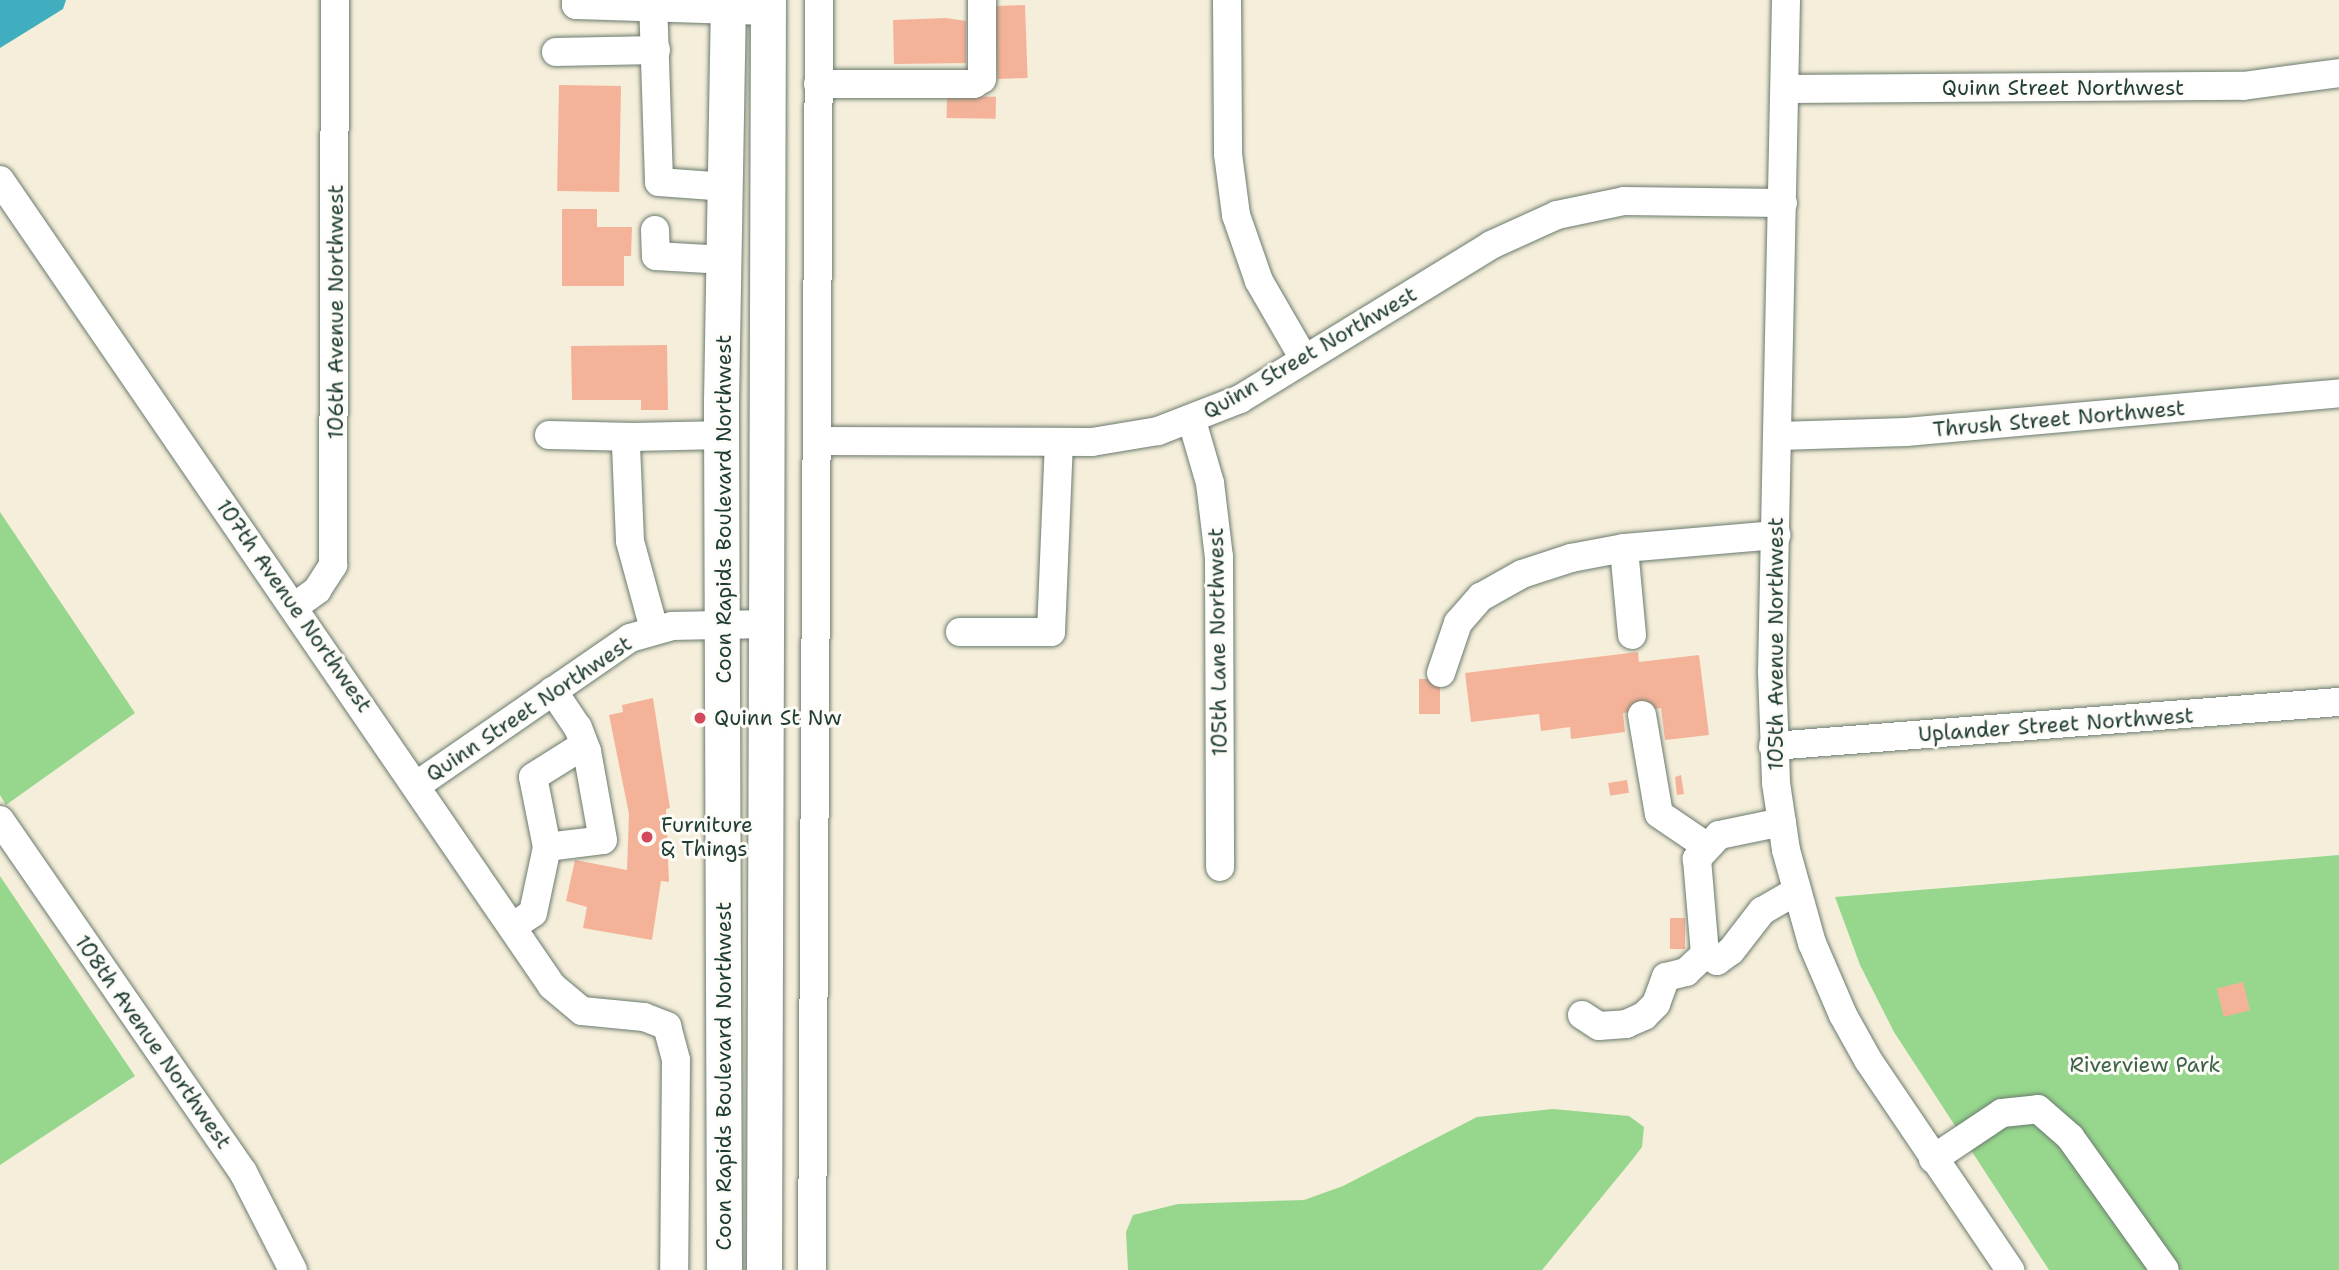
<!DOCTYPE html>
<html>
<head>
<meta charset="utf-8">
<style>
  body { margin:0 }
  #map { position:relative; width:2339px; height:1270px; overflow:hidden; background:#f5eeda; font-family:"Shantell Sans",sans-serif }
  div>[style] { position:absolute }
  [style*='--x'] { left:calc(var(--x)*1px); top:calc(var(--y)*1px); width:calc(var(--w)*1px); rotate:calc(var(--a)*1deg) }
  .green>* { inset:0; background:#97d78d }
  .water>* { inset:0; background:#41aebf }
  .building>* { inset:0; background:#f4b399; transform-origin:0 0 }
  .roads { filter:drop-shadow(0 0 2px #6a7b6e) drop-shadow(0 0 2px #6a7b6e) }
  .minor>* { height:28px; margin:-14px; padding:0 14px; transform-origin:14px; border-radius:14px; background:#fff }
  .major>* { height:35px; margin:-17.5px; padding:0 17.5px; transform-origin:17.5px; border-radius:17.5px; background:#fff }
  .dots>* { width:19px; height:19px; translate:-50% -50%; box-sizing:border-box; border:4px solid #fdfcf7; border-radius:50% }
  span { translate:-50% -50%; white-space:nowrap; text-align:center; line-height:1.15; -webkit-text-stroke:6px #fdfcf7; paint-order:stroke }
  .street-label { font-size:21px; color:#1f3d34 }
  .poi-label { font-size:21px; color:#1f3d34 }
  .left { translate:0 -50%; text-align:left }
  .park-label { font-size:21px; color:#3d644a }
</style>
</head>
<body>
<div id="map">
  <div class="green">
    <div style="clip-path:polygon(0 512px,135px 713px,6px 805px,0 795px)"></div>
    <div style="clip-path:polygon(2339px 855px,2339px 1270px,2049px 1270px,1894px 1032px,1860px 965px,1835px 897px)"></div>
    <div style="clip-path:polygon(0 876px,135px 1076px,0 1165px)"></div>
    <div style="clip-path:polygon(1553px 1109px,1629px 1116px,1644px 1127px,1642px 1147px,1632px 1160px,1542px 1270px,1128px 1270px,1126px 1232px,1133px 1215px,1178px 1204px,1304px 1200px,1343px 1186px,1477px 1117px)"></div>
  </div>
  <div class="water">
    <div style="clip-path:polygon(0 0,66px 0,63px 9px,0 48px)"></div>
  </div>
  <div class="building">
    <div style="left:1025px;top:5px;width:73px;height:30px;rotate:88deg"></div>
    <div style="clip-path:polygon(946px 18px,966px 21px,966px 63px,894px 64px,893px 20px)"></div>
    <div style="left:559px;top:85px;width:62px;height:106px;rotate:1deg"></div>
    <div style="left:947px;top:96px;width:49px;height:22px;rotate:1deg"></div>
    <div style="clip-path:polygon(562px 209px,597px 209px,597px 227px,632px 227px,631px 256px,624px 256px,624px 286px,562px 286px)"></div>
    <div style="clip-path:polygon(667px 345px,668px 410px,641px 410px,641px 400px,572px 400px,571px 346px)"></div>
    <div style="clip-path:polygon(1638px 652px,1639px 662px,1699px 655px,1709px 735px,1665px 740px,1661px 708px,1623px 713px,1625px 732px,1571px 739px,1570px 727px,1541px 731px,1539px 714px,1471px 722px,1465px 673px)"></div>
    <div style="left:1419px;top:679px;width:21px;height:35px"></div>
    <div style="clip-path:polygon(653px 698px,670px 808px,666px 809px,669px 882px,661px 881px,652px 940px,583px 928px,587px 907px,566px 901px,575px 860px,627px 870px,629px 814px,609px 715px,623px 712px,622px 705px)"></div>
    <div style="clip-path:polygon(1681px 775px,1684px 794px,1677px 795px,1675px 777px)"></div>
    <div style="left:1627px;top:780px;width:13px;height:19px;rotate:81deg"></div>
    <div style="left:1670px;top:918px;width:15px;height:31px"></div>
    <div style="left:2243px;top:982px;width:29px;height:27px;rotate:76deg"></div>
  </div>
  <div class="roads">
    <div class="minor">
      <div style="--x:576;--y:0;--w:5;--a:90"></div>
      <div style="--x:576;--y:5;--w:192;--a:1.8"></div>
      <div style="--x:653;--y:0;--w:182;--a:88.1"></div>
      <div style="--x:659;--y:182;--w:68;--a:4.2"></div>
      <div style="--x:1227;--y:0;--w:154;--a:89.6"></div>
      <div style="--x:1228;--y:154;--w:62;--a:82.5"></div>
      <div style="--x:1236;--y:215;--w:70;--a:70.8"></div>
      <div style="--x:1259;--y:281;--w:90;--a:60"></div>
      <div style="--x:1786;--y:0;--w:672;--a:91.19"></div>
      <div style="--x:1772;--y:672;--w:111;--a:87.9"></div>
      <div style="--x:1776;--y:783;--w:68;--a:81.5"></div>
      <div style="--x:1786;--y:850;--w:97;--a:74.4"></div>
      <div style="--x:1812;--y:943;--w:78;--a:66.7"></div>
      <div style="--x:1843;--y:1015;--w:51;--a:60.9"></div>
      <div style="--x:1868;--y:1060;--w:254;--a:55.9"></div>
      <div style="--x:556;--y:52;--w:100;--a:-1.1"></div>
      <div style="--x:818;--y:84;--w:156;--a:0"></div>
      <div style="--x:974;--y:84;--w:9;--a:-32"></div>
      <div style="--x:982;--y:79;--w:79;--a:-90"></div>
      <div style="--x:1787;--y:89;--w:456;--a:-0.4"></div>
      <div style="--x:2243;--y:86;--w:97;--a:-7.7"></div>
      <div style="--x:0;--y:180;--w:977;--a:55.59"></div>
      <div style="--x:552;--y:986;--w:39;--a:40"></div>
      <div style="--x:582;--y:1011;--w:62;--a:5.5"></div>
      <div style="--x:644;--y:1017;--w:25;--a:21"></div>
      <div style="--x:667;--y:1026;--w:35;--a:75"></div>
      <div style="--x:676;--y:1060;--w:210;--a:90.5"></div>
      <div style="--x:655;--y:230;--w:26;--a:88"></div>
      <div style="--x:656;--y:256;--w:69;--a:3.3"></div>
      <div style="--x:1192;--y:421;--w:65;--a:73.8"></div>
      <div style="--x:1210;--y:483;--w:75;--a:83.1"></div>
      <div style="--x:1219;--y:557;--w:310;--a:89.8"></div>
      <div style="--x:549;--y:435;--w:86;--a:1.3"></div>
      <div style="--x:1779;--y:436;--w:127;--a:-1.8"></div>
      <div style="--x:1906;--y:432;--w:435;--a:-5.1"></div>
      <div style="--x:818;--y:441;--w:274;--a:0.2"></div>
      <div style="--x:1092;--y:442;--w:67;--a:-9.5"></div>
      <div style="--x:1158;--y:431;--w:88;--a:-21.3"></div>
      <div style="--x:1240;--y:399;--w:294;--a:-31.5"></div>
      <div style="--x:1491;--y:245;--w:72;--a:-24.4"></div>
      <div style="--x:1557;--y:215;--w:68;--a:-11.8"></div>
      <div style="--x:1624;--y:201;--w:159;--a:0.7"></div>
      <div style="--x:294;--y:607;--w:29;--a:-36"></div>
      <div style="--x:317;--y:590;--w:30;--a:-57"></div>
      <div style="--x:333;--y:565;--w:565;--a:-89.8"></div>
      <div style="--x:654;--y:629;--w:91;--a:-105.3"></div>
      <div style="--x:630;--y:541;--w:96;--a:-92.4"></div>
      <div style="--x:626;--y:445;--w:12;--a:-42"></div>
      <div style="--x:635;--y:437;--w:87;--a:-1.3"></div>
      <div style="--x:960;--y:632;--w:91;--a:0"></div>
      <div style="--x:1051;--y:632;--w:189;--a:-87.6"></div>
      <div style="--x:1632;--y:635;--w:87;--a:-95.3"></div>
      <div style="--x:1624;--y:548;--w:153;--a:-4.9"></div>
      <div style="--x:1441;--y:673;--w:53;--a:-71.2"></div>
      <div style="--x:1458;--y:623;--w:35;--a:-49"></div>
      <div style="--x:1481;--y:597;--w:47;--a:-29.3"></div>
      <div style="--x:1522;--y:574;--w:52;--a:-18.1"></div>
      <div style="--x:1571;--y:558;--w:54;--a:-10.7"></div>
      <div style="--x:1642;--y:715;--w:100;--a:80.3"></div>
      <div style="--x:1659;--y:814;--w:57;--a:34.2"></div>
      <div style="--x:1773;--y:746;--w:568;--a:-4.45"></div>
      <div style="--x:417;--y:785;--w:259;--a:-34.6"></div>
      <div style="--x:630;--y:638;--w:44;--a:-15.9"></div>
      <div style="--x:672;--y:626;--w:94;--a:-1.2"></div>
      <div style="--x:0;--y:820;--w:428;--a:55.4"></div>
      <div style="--x:243;--y:1172;--w:110;--a:63"></div>
      <div style="--x:1782;--y:822;--w:64;--a:168.3"></div>
      <div style="--x:1719;--y:835;--w:33;--a:133"></div>
      <div style="--x:1697;--y:859;--w:95;--a:85.2"></div>
      <div style="--x:1705;--y:954;--w:14;--a:30"></div>
      <div style="--x:1717;--y:961;--w:17;--a:-36"></div>
      <div style="--x:1731;--y:951;--w:51;--a:-52.2"></div>
      <div style="--x:1762;--y:911;--w:39;--a:-30"></div>
      <div style="--x:547;--y:847;--w:71;--a:-101.3"></div>
      <div style="--x:533;--y:777;--w:60;--a:-32.1"></div>
      <div style="--x:512;--y:927;--w:25;--a:-34"></div>
      <div style="--x:533;--y:913;--w:67;--a:-78"></div>
      <div style="--x:547;--y:847;--w:56;--a:-7.1"></div>
      <div style="--x:603;--y:840;--w:90;--a:-100.2"></div>
      <div style="--x:587;--y:751;--w:25;--a:-111"></div>
      <div style="--x:578;--y:728;--w:45;--a:-124"></div>
      <div style="--x:1582;--y:1015;--w:20;--a:33"></div>
      <div style="--x:1599;--y:1026;--w:27;--a:-4"></div>
      <div style="--x:1626;--y:1024;--w:20;--a:-24"></div>
      <div style="--x:1644;--y:1016;--w:17;--a:-45"></div>
      <div style="--x:1656;--y:1004;--w:29;--a:-70"></div>
      <div style="--x:1666;--y:977;--w:21;--a:-14"></div>
      <div style="--x:1686;--y:972;--w:26;--a:-43"></div>
      <div style="--x:1933;--y:1159;--w:83;--a:-33.7"></div>
      <div style="--x:2002;--y:1113;--w:36;--a:-6"></div>
      <div style="--x:2038;--y:1109;--w:43;--a:41.2"></div>
      <div style="--x:2070;--y:1137;--w:163;--a:54.5"></div>
      <div style="--x:812;--y:1270;--w:1270;--a:-89.68"></div>
    </div>
    <div class="major">
      <div style="--x:724;--y:1270;--w:869;--a:-90.2"></div>
      <div style="--x:721;--y:401;--w:401;--a:-89"></div>
      <div style="--x:764;--y:1270;--w:1270;--a:-89.82"></div>
    </div>
  </div>
  <div class="dots">
    <div style="left:700px;top:718px;background:#d1495b"></div>
    <div style="left:647px;top:837px;background:#d1495b"></div>
  </div>
  <div class="street-label">
    <span style="left:2063px;top:88px">Quinn Street Northwest</span>
    <span style="left:336px;top:312px;rotate:-90deg">106th Avenue Northwest</span>
    <span style="left:1310px;top:353px;rotate:-30deg">Quinn Street Northwest</span>
    <span style="left:2059px;top:419px;rotate:-5deg">Thrush Street Northwest</span>
    <span style="left:724px;top:509px;rotate:-90deg">Coon Rapids Boulevard Northwest</span>
    <span style="left:294px;top:606px;rotate:55deg">107th Avenue Northwest</span>
    <span style="left:1218px;top:642px;rotate:-91deg">105th Lane Northwest</span>
    <span style="left:1776px;top:644px;rotate:-90deg">105th Avenue Northwest</span>
    <span style="left:529px;top:709px;rotate:-34deg">Quinn Street Northwest</span>
    <span style="left:2056px;top:725px;rotate:-4deg">Uplander Street Northwest</span>
    <span style="left:153px;top:1042px;rotate:55deg">108th Avenue Northwest</span>
    <span style="left:724px;top:1076px;rotate:-90deg">Coon Rapids Boulevard Northwest</span>
  </div>
  <div class="poi-label">
    <span class="left" style="left:714px;top:718px">Quinn St Nw</span>
    <span class="left" style="left:661px;top:837px">Furniture<br>&amp; Things</span>
  </div>
  <div class="park-label">
    <span style="left:2145px;top:1065px">Riverview Park</span>
  </div>
</div>
</body>
</html>
